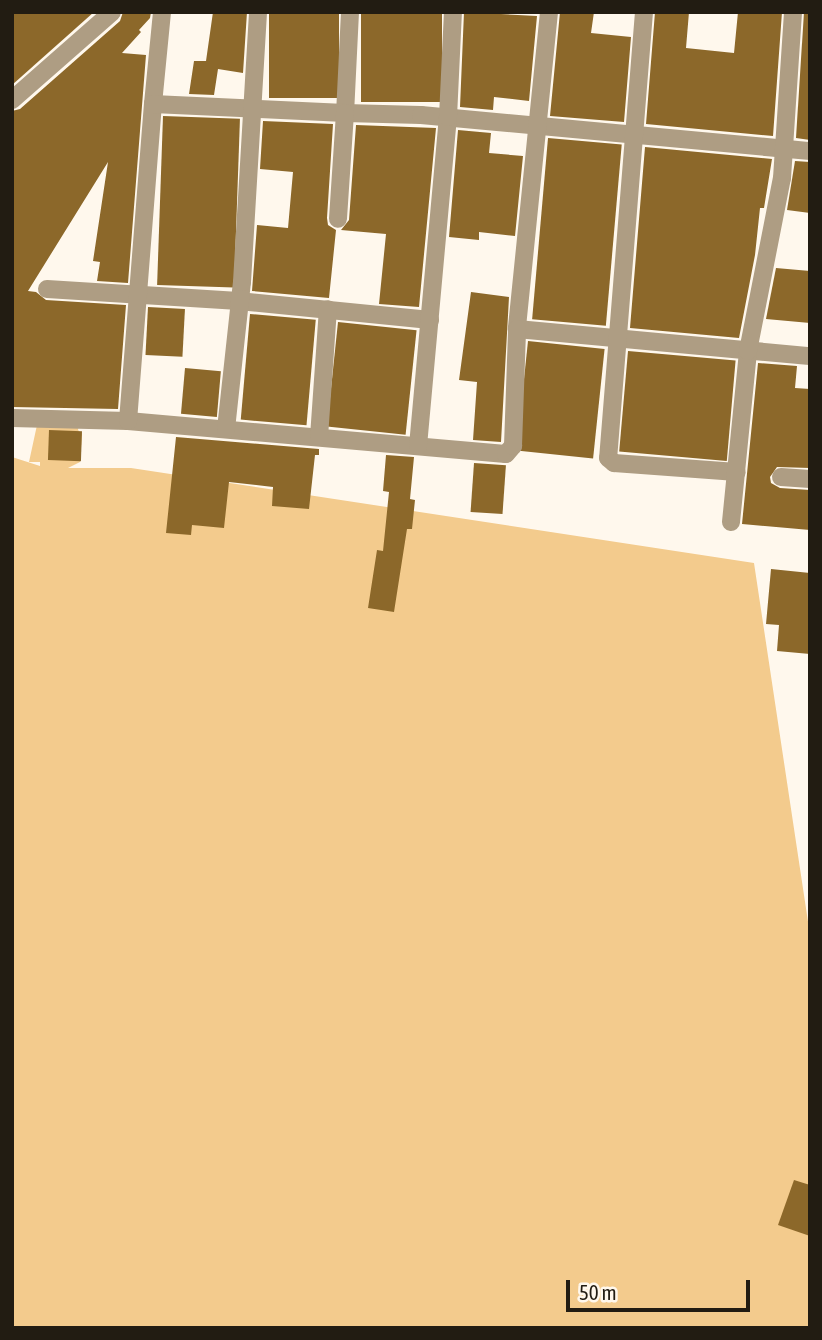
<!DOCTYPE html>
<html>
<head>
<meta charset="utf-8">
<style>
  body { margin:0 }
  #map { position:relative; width:822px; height:1340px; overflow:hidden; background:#fff8ed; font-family:"Asap Condensed",sans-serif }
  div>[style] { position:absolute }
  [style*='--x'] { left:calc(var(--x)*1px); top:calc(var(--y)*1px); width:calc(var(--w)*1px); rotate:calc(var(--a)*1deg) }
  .water>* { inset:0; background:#f3cb8d }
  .building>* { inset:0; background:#8c682a; transform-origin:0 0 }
  .minor>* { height:18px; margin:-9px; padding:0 9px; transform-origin:9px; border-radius:9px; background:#ae9d83 }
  span { translate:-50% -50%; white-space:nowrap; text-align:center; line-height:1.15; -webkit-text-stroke:5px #fff8ed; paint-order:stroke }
  .frame { position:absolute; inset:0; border:14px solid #221c12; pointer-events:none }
  .scale { position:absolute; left:566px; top:1280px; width:184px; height:32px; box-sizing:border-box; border:4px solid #221c12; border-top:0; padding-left:9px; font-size:21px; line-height:24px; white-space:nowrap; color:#221c12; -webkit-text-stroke:5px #fff8ed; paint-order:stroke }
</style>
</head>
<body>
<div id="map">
  <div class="water">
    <div style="clip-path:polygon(79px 424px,78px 430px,82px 434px,80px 462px,68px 468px,131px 468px,754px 563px,810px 935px,810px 1328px,12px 1328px,12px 457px,40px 466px,40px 462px,29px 462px,37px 425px)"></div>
  </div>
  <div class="building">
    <div style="clip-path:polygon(12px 12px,94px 12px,12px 85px)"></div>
    <div style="clip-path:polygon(123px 12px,151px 12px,150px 18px,139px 30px,141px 32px,122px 53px,146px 55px,128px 283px,97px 281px,100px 262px,93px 261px,108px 162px,28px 291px,36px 292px,46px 300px,126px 305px,118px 409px,12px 407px,12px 111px,20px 109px,120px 21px)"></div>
    <div style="clip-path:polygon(213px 12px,247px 12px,243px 73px,218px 69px,214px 95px,189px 94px,194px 61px,206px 61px)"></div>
    <div style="left:269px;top:12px;width:70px;height:86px"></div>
    <div style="left:361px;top:12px;width:81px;height:90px"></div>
    <div style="clip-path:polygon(464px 12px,537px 16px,529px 101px,494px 97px,493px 110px,460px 107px)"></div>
    <div style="clip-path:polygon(560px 12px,594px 12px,591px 33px,631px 37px,624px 122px,550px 116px)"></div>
    <div style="clip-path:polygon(655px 12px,689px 12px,686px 48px,734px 53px,738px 12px,782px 12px,773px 136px,646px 124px)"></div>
    <div style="clip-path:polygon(804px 12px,810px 12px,810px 140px,796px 138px)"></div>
    <div style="left:163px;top:116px;width:77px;height:169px;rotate:2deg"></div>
    <div style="clip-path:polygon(263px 121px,333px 124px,327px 218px,328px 225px,336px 230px,329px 298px,252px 291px,257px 225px,288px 228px,293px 172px,260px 169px)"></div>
    <div style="clip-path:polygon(356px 125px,436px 128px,419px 307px,379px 304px,386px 234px,341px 230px,349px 220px)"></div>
    <div style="clip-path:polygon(458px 130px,491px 133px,489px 153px,523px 156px,515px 236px,479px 232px,479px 240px,449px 237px)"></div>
    <div style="left:548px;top:138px;width:74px;height:182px;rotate:5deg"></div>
    <div style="clip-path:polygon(645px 147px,772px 159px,764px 208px,760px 208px,755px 255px,739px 338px,630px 328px)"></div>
    <div style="clip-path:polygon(795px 161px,810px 162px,810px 213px,787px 210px)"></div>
    <div style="clip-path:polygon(776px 268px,810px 271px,810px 323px,766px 319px)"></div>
    <div style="clip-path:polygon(471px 292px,509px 297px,501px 442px,473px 440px,477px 382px,459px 380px)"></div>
    <div style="left:148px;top:307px;width:37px;height:48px;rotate:3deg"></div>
    <div style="left:250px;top:314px;width:66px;height:106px;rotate:5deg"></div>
    <div style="left:338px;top:322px;width:79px;height:105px;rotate:6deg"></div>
    <div style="left:528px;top:341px;width:77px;height:110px;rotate:6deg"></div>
    <div style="left:628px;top:351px;width:108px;height:101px;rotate:5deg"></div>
    <div style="clip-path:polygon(758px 363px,797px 366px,795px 388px,810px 389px,810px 468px,777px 467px,770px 477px,771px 483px,780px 488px,810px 490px,810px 530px,742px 524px)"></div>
    <div style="left:185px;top:368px;width:36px;height:46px;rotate:5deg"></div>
    <div style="left:49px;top:430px;width:33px;height:30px;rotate:2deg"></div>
    <div style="clip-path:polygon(176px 437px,319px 449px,319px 455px,315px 455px,309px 509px,272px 506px,273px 487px,229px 482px,224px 528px,192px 525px,191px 535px,166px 533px)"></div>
    <div style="clip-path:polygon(386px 455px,414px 457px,410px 499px,415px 500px,412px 529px,407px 529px,394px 612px,368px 608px,377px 550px,383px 551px,389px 492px,383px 491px)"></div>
    <div style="left:474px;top:463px;width:32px;height:49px;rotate:4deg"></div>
    <div style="clip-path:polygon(771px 569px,810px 573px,810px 654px,777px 651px,779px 625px,766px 624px)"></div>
    <div style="clip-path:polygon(794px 1180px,810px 1185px,810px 1236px,778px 1225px)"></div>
  </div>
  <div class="minor">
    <div style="--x:350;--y:12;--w:101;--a:92.8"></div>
    <div style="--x:345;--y:113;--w:76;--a:1.5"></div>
    <div style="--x:421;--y:115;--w:391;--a:5.3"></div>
    <div style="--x:549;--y:12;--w:319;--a:95.8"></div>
    <div style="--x:517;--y:329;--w:294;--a:5.3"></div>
    <div style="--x:644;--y:12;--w:447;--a:94.6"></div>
    <div style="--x:608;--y:458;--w:8;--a:40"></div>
    <div style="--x:614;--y:463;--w:123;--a:4.2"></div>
    <div style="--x:12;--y:100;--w:133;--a:-41.3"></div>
    <div style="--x:153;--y:104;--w:92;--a:-84.4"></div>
    <div style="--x:47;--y:289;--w:192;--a:3.6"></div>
    <div style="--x:239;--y:301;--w:192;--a:5.7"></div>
    <div style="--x:12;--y:418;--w:116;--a:1.5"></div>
    <div style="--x:128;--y:421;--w:379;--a:5"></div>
    <div style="--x:506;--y:454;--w:11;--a:-49"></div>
    <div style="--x:513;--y:446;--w:117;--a:-88"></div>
    <div style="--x:128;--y:421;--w:318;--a:-85.5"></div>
    <div style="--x:153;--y:104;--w:192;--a:2.7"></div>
    <div style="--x:345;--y:113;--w:106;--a:93.8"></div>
    <div style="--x:226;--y:429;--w:148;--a:-83.8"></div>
    <div style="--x:242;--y:282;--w:270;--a:-86.6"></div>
    <div style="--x:319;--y:437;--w:128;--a:-86"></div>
    <div style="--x:418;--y:446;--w:330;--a:-84.8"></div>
    <div style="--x:448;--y:117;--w:105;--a:-87.3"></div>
    <div style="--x:781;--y:477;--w:29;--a:4"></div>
    <div style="--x:731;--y:522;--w:172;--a:-84.3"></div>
    <div style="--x:748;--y:351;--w:176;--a:-78.9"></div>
    <div style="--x:782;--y:178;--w:166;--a:-86.2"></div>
  </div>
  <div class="frame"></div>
  <div class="scale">50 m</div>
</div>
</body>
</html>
